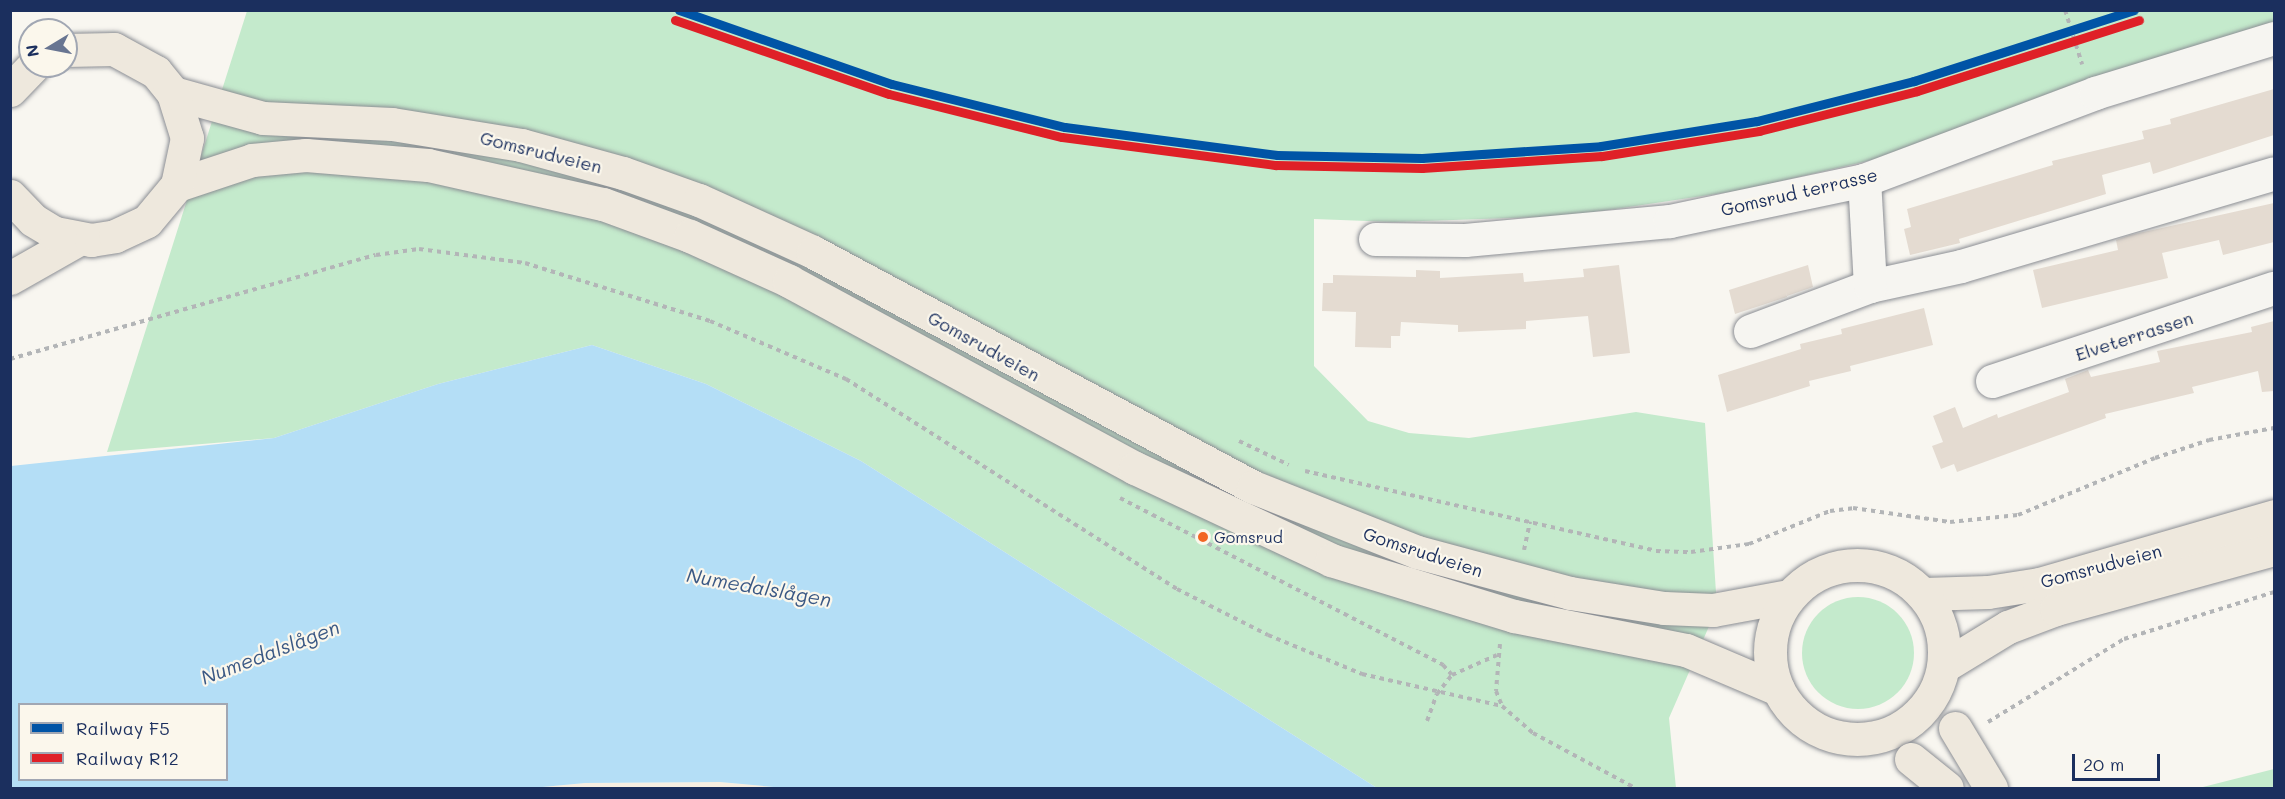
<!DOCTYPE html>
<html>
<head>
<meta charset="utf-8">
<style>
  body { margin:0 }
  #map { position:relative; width:2285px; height:799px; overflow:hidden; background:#f8f6f0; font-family:Mali,sans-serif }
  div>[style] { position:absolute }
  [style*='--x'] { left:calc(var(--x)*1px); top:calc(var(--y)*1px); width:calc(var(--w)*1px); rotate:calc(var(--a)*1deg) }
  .built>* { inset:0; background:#f7eee1 }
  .green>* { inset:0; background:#c4eacc }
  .round { border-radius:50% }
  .water>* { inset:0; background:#b4def6 }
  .building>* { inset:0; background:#e4dbd1 }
  .path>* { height:4px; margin-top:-2px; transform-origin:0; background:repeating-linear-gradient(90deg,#b3b5b7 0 4.5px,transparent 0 9px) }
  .roads { filter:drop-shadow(0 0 2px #8b8e94) drop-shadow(0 0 2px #8b8e94) }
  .minor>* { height:33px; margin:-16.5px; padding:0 16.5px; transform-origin:16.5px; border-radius:16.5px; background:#f6f5f1 }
  .major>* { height:33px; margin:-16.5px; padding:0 16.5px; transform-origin:16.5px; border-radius:16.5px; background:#eee8dd }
  .highway>* { height:33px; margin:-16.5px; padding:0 16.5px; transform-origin:16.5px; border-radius:16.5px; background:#eee8dd }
  .highway>.ring { margin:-16.5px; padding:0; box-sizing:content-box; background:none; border:33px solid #eee8dd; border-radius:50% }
  .bridges { filter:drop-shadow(0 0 2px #8b8e94) drop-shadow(0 0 2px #8b8e94) }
  .highway-bridge>* { height:33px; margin:-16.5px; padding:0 16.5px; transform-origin:16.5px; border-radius:16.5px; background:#eee8dd }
  .rail-1>* { height:9px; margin:-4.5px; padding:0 4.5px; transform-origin:4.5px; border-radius:4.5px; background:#0054a6 }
  .rail-2>* { height:9px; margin:-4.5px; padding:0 4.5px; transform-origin:4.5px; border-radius:4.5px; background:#df2027 }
  .dots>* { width:16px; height:16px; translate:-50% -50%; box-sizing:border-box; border:3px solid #fbf7ec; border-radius:50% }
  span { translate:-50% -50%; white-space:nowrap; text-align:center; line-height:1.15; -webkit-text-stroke:4.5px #fbf7ec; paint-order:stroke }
  .bus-label { font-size:16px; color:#1b2f5e }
  .left { translate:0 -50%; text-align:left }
  .street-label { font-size:18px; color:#1b2f5e }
  .water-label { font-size:20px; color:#3a5884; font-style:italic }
  .frame { position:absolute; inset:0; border:12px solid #1b2f5e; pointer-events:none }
  .legend { position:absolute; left:18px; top:703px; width:210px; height:78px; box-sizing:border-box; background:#fbf7ec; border:2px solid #a1a7b3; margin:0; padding:8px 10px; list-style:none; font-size:18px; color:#1b2f5e }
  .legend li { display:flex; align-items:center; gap:12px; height:30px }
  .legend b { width:30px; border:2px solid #a1a7b3 }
  .north { position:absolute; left:18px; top:18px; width:60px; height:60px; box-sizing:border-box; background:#fbf7ec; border:2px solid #a1a7b3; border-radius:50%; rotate:260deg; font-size:16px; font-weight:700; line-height:24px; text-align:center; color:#1b2f5e }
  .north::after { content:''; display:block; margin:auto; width:21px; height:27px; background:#687591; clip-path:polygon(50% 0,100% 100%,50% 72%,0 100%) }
  .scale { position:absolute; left:2072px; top:754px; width:88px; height:27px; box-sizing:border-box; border:3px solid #1b2f5e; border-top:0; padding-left:8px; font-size:18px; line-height:21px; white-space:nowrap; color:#1b2f5e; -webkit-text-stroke:4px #fbf7ec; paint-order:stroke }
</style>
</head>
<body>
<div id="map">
  <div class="built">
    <div style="clip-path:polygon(720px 782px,785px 788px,532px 788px,585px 783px)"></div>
  </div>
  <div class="green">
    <div style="clip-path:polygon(247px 11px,2274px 11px,2274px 46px,1898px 154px,1743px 190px,1568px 216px,1394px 222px,1314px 219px,1314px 366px,1368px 421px,1409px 433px,1469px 438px,1636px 412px,1705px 423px,1717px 608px,1669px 718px,1676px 788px,1377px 788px,861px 461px,706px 384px,592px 345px,438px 384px,274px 438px,107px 452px)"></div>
    <div class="round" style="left:1802px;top:597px;width:112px;height:112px"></div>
    <div style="clip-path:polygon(2274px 769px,2274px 788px,2199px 788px)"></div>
  </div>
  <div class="water">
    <div style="clip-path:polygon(evenodd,592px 345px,706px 384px,861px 461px,1377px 788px,785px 788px,720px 782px,585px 783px,532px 788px,11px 788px,11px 466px,274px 438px,438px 384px,592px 345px,20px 704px,226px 704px,226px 780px,20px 780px,20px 704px)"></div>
  </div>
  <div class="building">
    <div style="clip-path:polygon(2274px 89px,2274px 135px,2153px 174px,2150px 162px,2102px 175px,2106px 194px,1959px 239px,1960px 243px,1910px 255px,1904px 229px,1911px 227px,1907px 209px,2053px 165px,2052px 161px,2144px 139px,2142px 131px,2171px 124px,2170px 119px)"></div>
    <div style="clip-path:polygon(2274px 203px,2274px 242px,2223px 255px,2219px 240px,2162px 253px,2168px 278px,2042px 308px,2033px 270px,2118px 250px,2116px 240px,2130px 235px)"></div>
    <div style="clip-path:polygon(1619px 265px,1630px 353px,1593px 357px,1588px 316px,1526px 321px,1526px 329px,1458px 332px,1458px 325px,1401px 322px,1400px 336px,1391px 336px,1391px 348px,1355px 347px,1356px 312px,1322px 311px,1323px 283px,1333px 283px,1333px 275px,1416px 277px,1416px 270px,1440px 271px,1440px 278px,1523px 273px,1524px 282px,1584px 277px,1583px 269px)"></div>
    <div style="clip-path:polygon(1808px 265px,1813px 287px,1787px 296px,1786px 292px,1787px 297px,1735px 314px,1729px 290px)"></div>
    <div style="clip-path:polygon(1924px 308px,1933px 345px,1850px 366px,1851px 371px,1809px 381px,1810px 386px,1727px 412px,1718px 375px,1801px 349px,1800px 344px,1842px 334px,1841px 329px)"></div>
    <div style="clip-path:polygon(2274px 321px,2274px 391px,2262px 392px,2258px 371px,2192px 387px,2194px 393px,2105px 414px,2106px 418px,1957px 472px,1954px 464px,1941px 469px,1932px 446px,1943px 442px,1933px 416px,1955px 407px,1963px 428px,1997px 414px,1998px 418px,2069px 392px,2065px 379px,2088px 370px,2091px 377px,2160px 362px,2157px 351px,2252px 332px,2251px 327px)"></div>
  </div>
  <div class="path">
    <div style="--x:2065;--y:10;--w:57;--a:72.5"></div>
    <div style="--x:10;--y:359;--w:380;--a:-15.9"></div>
    <div style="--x:376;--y:255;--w:43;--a:-7.9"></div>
    <div style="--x:419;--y:249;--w:107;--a:7.5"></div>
    <div style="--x:525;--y:263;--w:194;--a:17.4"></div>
    <div style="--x:710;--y:321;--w:148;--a:23.1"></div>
    <div style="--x:846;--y:379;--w:392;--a:32.4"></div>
    <div style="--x:1177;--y:589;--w:102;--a:26.8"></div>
    <div style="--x:1268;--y:635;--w:102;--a:22.5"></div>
    <div style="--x:1362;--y:674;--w:144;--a:12.9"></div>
    <div style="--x:1239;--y:441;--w:55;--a:25.6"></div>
    <div style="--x:1305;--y:471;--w:360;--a:12.8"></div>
    <div style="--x:1656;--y:551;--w:35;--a:2"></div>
    <div style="--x:1691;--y:552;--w:59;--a:-7.9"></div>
    <div style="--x:1749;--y:544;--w:87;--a:-22.2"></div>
    <div style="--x:1830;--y:511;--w:23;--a:-7"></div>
    <div style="--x:1853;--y:508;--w:98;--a:8.2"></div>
    <div style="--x:1950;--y:522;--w:68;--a:-5.9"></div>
    <div style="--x:2018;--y:515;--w:148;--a:-22.6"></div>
    <div style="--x:2155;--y:458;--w:57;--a:-18.4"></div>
    <div style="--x:2209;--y:440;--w:66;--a:-10.5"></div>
    <div style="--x:1120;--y:498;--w:364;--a:27.3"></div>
    <div style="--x:1443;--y:665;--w:13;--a:48"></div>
    <div style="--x:1524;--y:550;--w:29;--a:-78"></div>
    <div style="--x:1500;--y:644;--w:47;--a:94.9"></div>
    <div style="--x:1496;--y:691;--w:16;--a:68"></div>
    <div style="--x:1502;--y:706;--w:41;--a:41.1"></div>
    <div style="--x:1533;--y:733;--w:116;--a:28.3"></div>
    <div style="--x:1427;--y:721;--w:29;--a:-70"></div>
    <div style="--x:1437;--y:694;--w:24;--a:-52"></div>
    <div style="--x:1452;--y:675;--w:49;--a:-24"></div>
    <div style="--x:1988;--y:722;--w:159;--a:-31.4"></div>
    <div style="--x:2124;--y:639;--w:157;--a:-17.4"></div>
  </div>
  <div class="roads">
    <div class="minor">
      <div style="--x:1375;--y:239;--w:90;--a:0.6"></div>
      <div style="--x:1465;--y:240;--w:206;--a:-5.3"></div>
      <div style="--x:1670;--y:221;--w:198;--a:-11.9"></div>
      <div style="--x:1864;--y:180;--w:247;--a:-20.6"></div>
      <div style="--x:2095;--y:93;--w:187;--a:-17.1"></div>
      <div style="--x:1870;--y:286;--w:93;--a:-12.4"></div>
      <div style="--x:1961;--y:266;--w:327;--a:-16.5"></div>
      <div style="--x:1750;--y:331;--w:128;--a:-20.6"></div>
      <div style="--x:1870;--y:286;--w:106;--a:-93.2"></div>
      <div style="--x:1992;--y:381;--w:297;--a:-18.3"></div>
    </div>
    <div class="major">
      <div style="--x:10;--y:278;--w:79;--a:-29.5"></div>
      <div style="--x:1924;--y:594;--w:64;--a:-1.8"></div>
      <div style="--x:1988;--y:592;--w:52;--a:-8.9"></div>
      <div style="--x:2039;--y:584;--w:245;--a:-16.1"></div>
      <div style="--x:1944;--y:666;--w:75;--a:-31.4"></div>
      <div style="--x:2008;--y:627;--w:51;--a:-20.6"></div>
      <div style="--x:2056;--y:609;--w:226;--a:-15.4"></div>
    </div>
    <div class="highway">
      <div style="--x:10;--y:90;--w:33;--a:-46"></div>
      <div style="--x:173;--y:93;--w:93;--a:15.5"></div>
      <div style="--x:263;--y:118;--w:129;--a:2.7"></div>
      <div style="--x:392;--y:124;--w:131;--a:9.2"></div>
      <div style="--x:521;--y:145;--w:106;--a:15.4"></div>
      <div style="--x:623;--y:173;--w:81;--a:19.6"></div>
      <div style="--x:699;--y:200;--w:125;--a:24.5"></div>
      <div style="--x:813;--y:252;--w:499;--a:28.1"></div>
      <div style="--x:1253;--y:487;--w:176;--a:21.6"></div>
      <div style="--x:1417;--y:552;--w:158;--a:15"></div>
      <div style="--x:1570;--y:593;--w:95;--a:9.1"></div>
      <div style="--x:1664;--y:608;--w:49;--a:2.3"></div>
      <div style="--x:1713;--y:610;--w:77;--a:-10.4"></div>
      <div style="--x:177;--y:185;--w:79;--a:-18.4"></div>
      <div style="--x:252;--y:160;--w:54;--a:-5.3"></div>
      <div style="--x:306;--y:155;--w:122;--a:4.7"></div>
      <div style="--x:428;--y:165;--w:179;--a:12.6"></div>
      <div style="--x:603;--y:204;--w:93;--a:20.2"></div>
      <div style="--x:690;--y:236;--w:109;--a:24.4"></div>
      <div style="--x:789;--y:281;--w:393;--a:28.4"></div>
      <div style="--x:1135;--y:468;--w:217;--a:25.1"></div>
      <div style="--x:1331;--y:560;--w:191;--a:17"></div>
      <div style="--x:1514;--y:616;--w:175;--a:11.2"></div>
      <div style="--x:1686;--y:650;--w:100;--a:23"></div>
      <div style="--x:10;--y:196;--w:33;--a:46"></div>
      <div style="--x:33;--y:220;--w:26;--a:31"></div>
      <div style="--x:55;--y:233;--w:37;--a:11"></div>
      <div style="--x:91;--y:240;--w:24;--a:-9"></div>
      <div style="--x:115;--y:236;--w:35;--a:-25"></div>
      <div style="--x:147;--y:221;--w:47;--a:-50.2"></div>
      <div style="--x:177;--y:185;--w:48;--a:-78"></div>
      <div style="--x:187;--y:138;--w:47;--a:-107.3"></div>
      <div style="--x:173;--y:93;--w:27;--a:-129"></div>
      <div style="--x:156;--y:72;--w:48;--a:-151.3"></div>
      <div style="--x:114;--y:49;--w:48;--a:178.8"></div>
      <div class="ring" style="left:1770px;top:565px;width:141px;height:141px"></div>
    </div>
  </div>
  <div class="bridges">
    <div class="highway-bridge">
      <div style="--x:1955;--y:728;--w:70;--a:59"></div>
      <div style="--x:1911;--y:759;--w:46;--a:38.9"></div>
    </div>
  </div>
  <div class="rail-1">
    <div style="--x:679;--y:10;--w:225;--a:19.2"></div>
    <div style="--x:892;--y:84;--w:178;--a:14"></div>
    <div style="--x:1065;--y:127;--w:214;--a:7.5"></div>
    <div style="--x:1277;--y:155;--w:145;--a:1.2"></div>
    <div style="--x:1422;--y:158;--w:179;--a:-3.8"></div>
    <div style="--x:1601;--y:146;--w:158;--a:-9.1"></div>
    <div style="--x:1757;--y:121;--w:162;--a:-14.3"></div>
    <div style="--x:1914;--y:81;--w:231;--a:-17.9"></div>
  </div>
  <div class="rail-2">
    <div style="--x:675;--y:20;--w:226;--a:19.1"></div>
    <div style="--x:889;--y:94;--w:178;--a:14"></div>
    <div style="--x:1062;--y:137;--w:216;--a:7.5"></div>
    <div style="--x:1276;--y:165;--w:146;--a:1.2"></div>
    <div style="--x:1422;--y:168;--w:180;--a:-3.8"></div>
    <div style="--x:1602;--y:156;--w:159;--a:-9"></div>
    <div style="--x:1759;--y:131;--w:163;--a:-14.2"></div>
    <div style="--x:1917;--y:91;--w:233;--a:-17.7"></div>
  </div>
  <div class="dots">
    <div style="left:1203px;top:537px;background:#f26522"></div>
  </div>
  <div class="bus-label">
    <span class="left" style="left:1214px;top:537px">Gomsrud</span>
  </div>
  <div class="street-label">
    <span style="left:541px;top:152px;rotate:14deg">Gomsrudveien</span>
    <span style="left:1799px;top:192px;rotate:-13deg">Gomsrud terrasse</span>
    <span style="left:2134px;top:336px;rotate:-18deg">Elveterrassen</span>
    <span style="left:984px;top:346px;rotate:29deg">Gomsrudveien</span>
    <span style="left:1423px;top:552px;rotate:18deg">Gomsrudveien</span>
    <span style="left:2101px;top:566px;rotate:-15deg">Gomsrudveien</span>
  </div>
  <div class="water-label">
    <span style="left:759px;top:587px;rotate:10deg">Numedalslågen</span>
    <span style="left:270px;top:652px;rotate:-21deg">Numedalslågen</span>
  </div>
  <div class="frame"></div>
  <ul class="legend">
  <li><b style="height:8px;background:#0054a6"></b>Railway F5</li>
  <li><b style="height:8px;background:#df2027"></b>Railway R12</li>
  </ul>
  <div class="north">N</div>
  <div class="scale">20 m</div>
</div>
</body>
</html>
